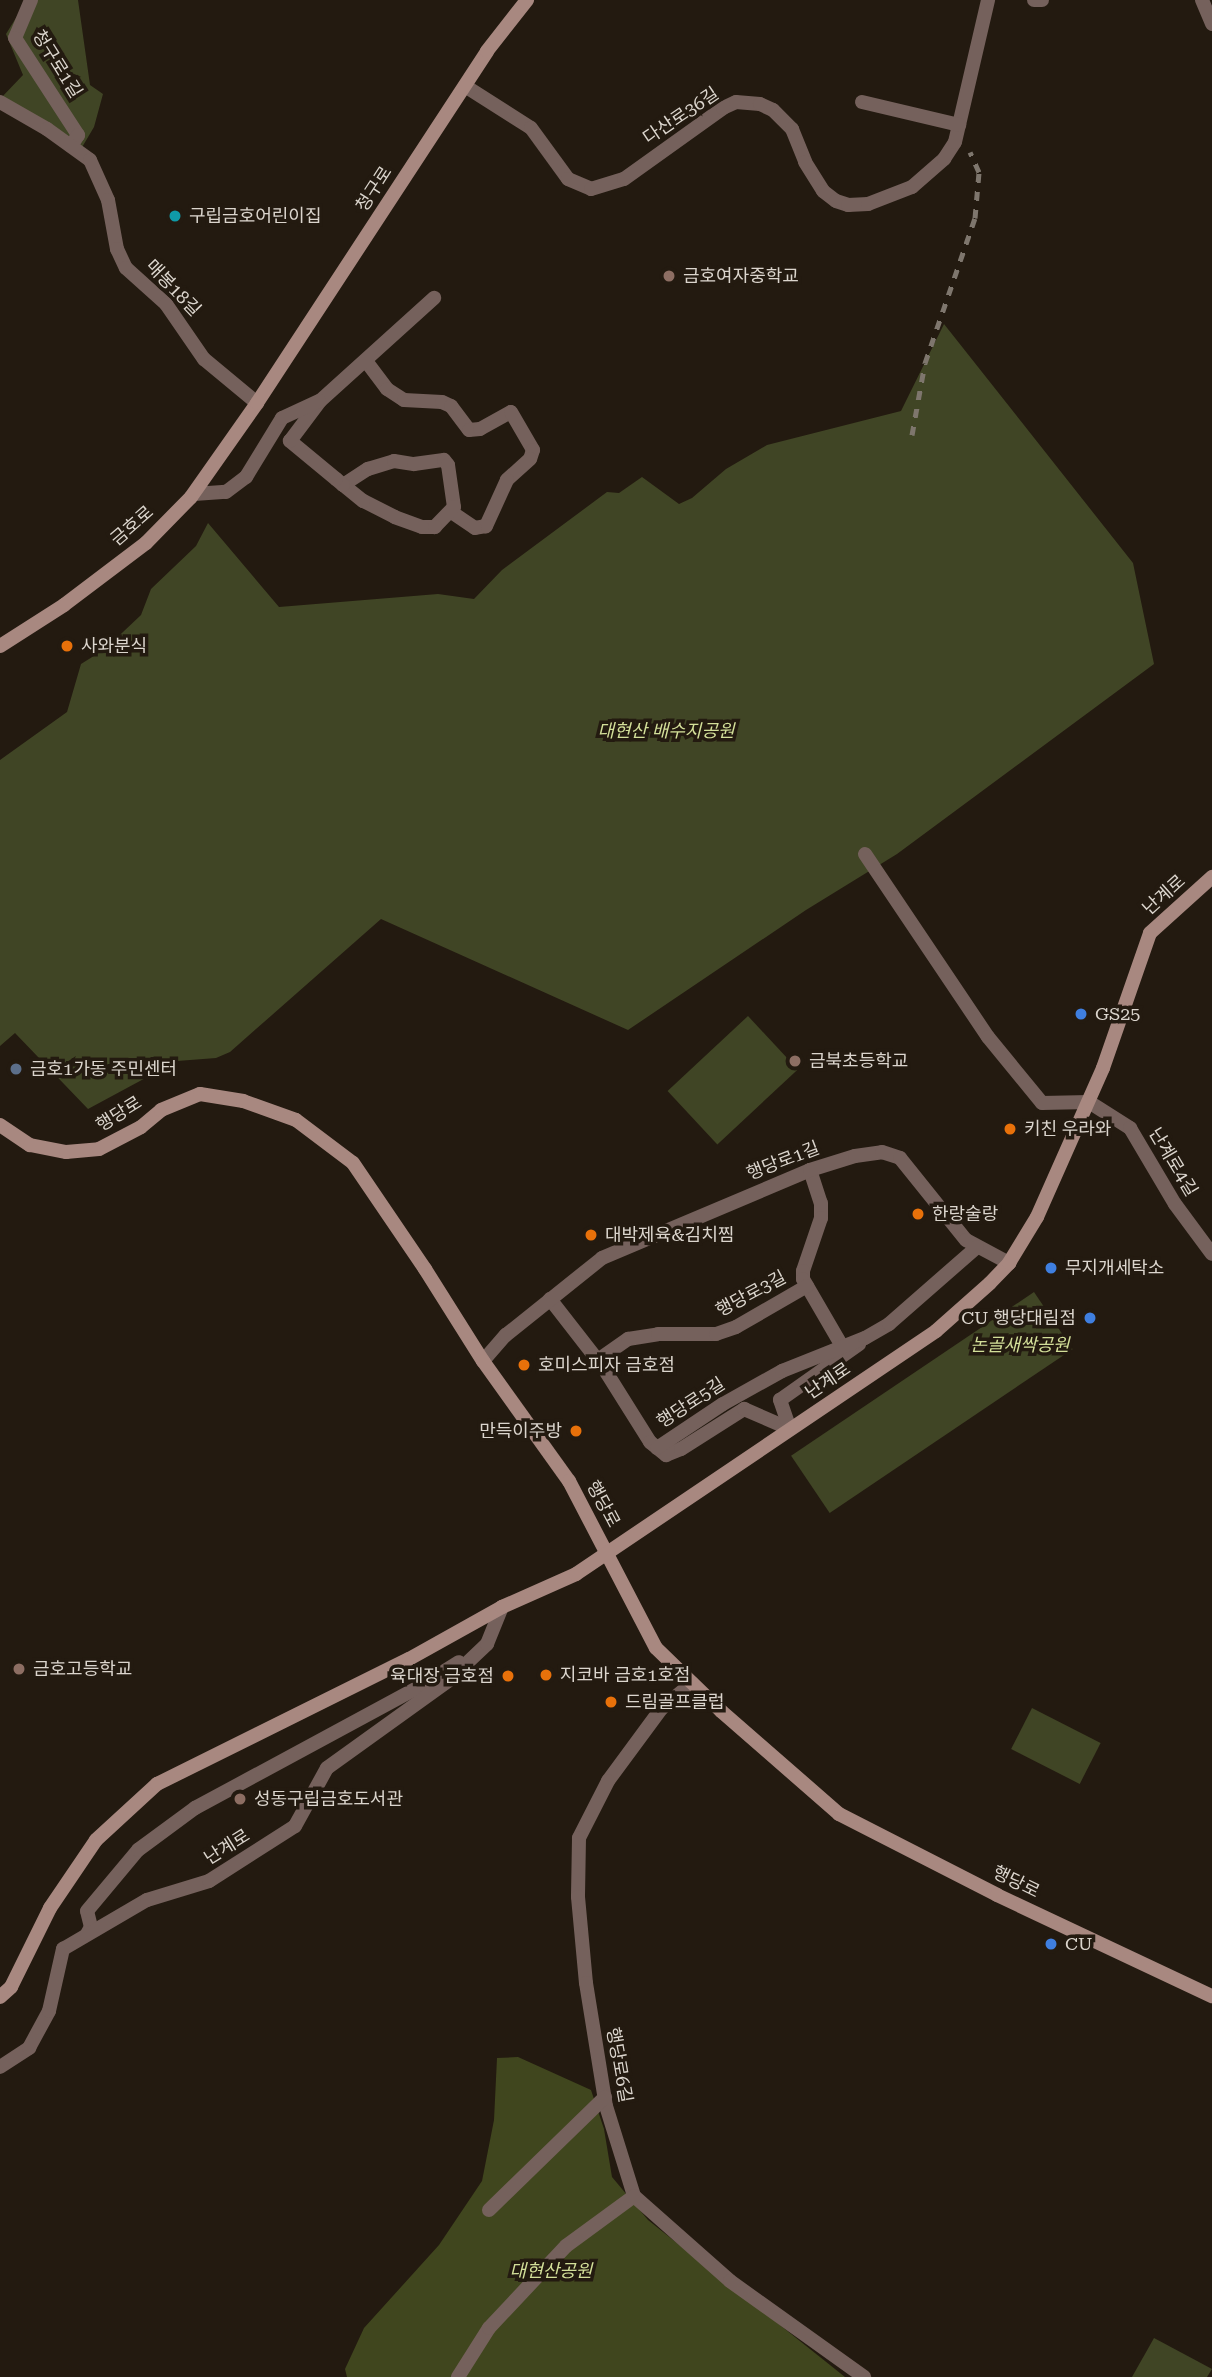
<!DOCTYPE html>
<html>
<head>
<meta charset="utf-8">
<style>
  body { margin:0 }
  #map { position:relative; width:1212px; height:2377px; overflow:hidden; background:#231a10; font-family:"Roboto Serif","Noto Sans KR",serif }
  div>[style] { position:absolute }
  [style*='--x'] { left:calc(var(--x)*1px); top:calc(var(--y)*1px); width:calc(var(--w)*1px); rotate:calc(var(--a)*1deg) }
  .green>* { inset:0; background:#404525; transform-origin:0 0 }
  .forest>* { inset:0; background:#40461e }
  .minor>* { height:14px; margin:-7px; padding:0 7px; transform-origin:7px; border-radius:7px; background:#75615c }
  .secondary>* { height:14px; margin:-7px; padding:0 7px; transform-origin:7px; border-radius:7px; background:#a88880 }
  .rail>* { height:5px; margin-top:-2.5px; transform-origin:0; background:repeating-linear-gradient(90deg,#7e766d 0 9px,transparent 0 18px) }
  .dots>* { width:19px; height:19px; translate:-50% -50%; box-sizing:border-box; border:4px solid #231a10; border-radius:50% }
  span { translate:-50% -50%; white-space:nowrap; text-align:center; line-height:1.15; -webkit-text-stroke:7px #231a10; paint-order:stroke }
  .street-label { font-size:18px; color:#dbd5cd }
  .poi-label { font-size:18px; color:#dbd5cd }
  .left { translate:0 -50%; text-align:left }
  .right { translate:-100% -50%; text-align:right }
  .park-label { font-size:18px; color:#d3df99; font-style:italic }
</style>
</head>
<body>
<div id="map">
  <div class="green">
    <div style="clip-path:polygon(27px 0,78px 0,90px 85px,103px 94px,94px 127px,81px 149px,1px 98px,23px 75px,6px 34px)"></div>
    <div style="clip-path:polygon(944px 324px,1133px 563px,1154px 664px,897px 854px,806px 910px,628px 1030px,381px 919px,230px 1052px,216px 1058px,177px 1061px,88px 1109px,15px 1033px,0 1046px,0 760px,67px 712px,81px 664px,105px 649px,141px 615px,151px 589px,196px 546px,208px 523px,279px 607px,438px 594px,474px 599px,502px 570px,607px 492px,619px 493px,642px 477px,679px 504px,692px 498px,726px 469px,767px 445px,901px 411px)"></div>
    <div style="left:748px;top:1016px;width:73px;height:110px;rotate:47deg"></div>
    <div style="left:1034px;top:1292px;width:69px;height:293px;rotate:56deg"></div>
    <div style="left:1032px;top:1708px;width:77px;height:46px;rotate:27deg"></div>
    <div style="clip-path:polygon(1154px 2338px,1212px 2369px,1207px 2377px,1132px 2377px)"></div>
  </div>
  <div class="forest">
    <div style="clip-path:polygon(518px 2057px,591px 2090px,604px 2129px,612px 2177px,648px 2220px,845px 2377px,347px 2377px,345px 2369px,364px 2328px,439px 2245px,482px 2181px,494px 2120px,497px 2058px)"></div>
  </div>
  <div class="minor">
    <div style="--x:31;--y:0;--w:41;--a:112.8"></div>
    <div style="--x:15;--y:38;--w:116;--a:57"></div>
    <div style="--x:78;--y:135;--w:13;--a:122"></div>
    <div style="--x:1034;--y:0;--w:8;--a:0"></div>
    <div style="--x:1202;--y:0;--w:26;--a:67"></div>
    <div style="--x:465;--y:86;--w:78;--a:32.5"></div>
    <div style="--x:531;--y:128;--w:63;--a:54"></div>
    <div style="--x:568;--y:179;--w:25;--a:23"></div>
    <div style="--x:591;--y:189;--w:34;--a:-17"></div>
    <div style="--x:624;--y:179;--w:122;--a:-35.6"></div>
    <div style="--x:723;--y:108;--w:14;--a:-25"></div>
    <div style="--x:736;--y:102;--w:24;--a:5"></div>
    <div style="--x:760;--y:104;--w:14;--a:25"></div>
    <div style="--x:773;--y:110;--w:27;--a:45"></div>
    <div style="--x:792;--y:129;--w:35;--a:68"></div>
    <div style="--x:805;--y:162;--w:34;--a:58"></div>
    <div style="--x:823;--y:191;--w:16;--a:38"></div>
    <div style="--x:836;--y:201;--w:13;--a:18"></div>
    <div style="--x:848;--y:205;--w:20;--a:-3"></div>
    <div style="--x:868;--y:204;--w:47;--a:-21.1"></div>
    <div style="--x:912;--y:187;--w:43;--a:-41.2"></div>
    <div style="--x:944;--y:159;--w:20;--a:-57"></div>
    <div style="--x:955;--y:142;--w:146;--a:-76.9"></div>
    <div style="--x:0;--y:102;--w:54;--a:29.9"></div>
    <div style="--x:47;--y:129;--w:53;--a:35.8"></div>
    <div style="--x:90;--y:160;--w:44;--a:65.8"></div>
    <div style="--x:108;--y:200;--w:50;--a:79.6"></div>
    <div style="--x:117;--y:249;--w:21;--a:65"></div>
    <div style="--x:126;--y:268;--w:54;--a:42"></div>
    <div style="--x:166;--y:304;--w:67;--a:55.4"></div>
    <div style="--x:204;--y:359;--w:69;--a:39.7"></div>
    <div style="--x:862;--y:102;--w:100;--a:13.3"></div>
    <div style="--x:366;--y:361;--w:35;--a:53"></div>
    <div style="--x:387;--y:389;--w:20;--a:33"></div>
    <div style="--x:404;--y:400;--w:38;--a:3"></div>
    <div style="--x:442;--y:402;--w:10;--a:24"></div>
    <div style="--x:451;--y:406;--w:30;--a:53"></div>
    <div style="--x:469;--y:430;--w:11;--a:-5"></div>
    <div style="--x:480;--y:429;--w:35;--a:-29"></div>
    <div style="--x:511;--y:412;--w:44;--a:59.9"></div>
    <div style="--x:533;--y:450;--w:9;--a:108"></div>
    <div style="--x:530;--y:459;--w:31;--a:138"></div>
    <div style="--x:507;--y:480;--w:51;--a:114.5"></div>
    <div style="--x:486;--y:526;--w:11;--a:170"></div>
    <div style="--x:475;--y:528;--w:29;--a:-146"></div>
    <div style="--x:343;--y:485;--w:30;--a:-33"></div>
    <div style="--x:368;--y:469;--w:27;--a:-17"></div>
    <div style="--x:394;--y:461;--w:20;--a:9"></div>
    <div style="--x:414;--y:464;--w:30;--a:-8"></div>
    <div style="--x:444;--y:460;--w:6;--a:51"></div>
    <div style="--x:448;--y:465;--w:42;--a:81.9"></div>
    <div style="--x:454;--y:507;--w:28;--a:134"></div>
    <div style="--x:435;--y:527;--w:13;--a:180"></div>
    <div style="--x:422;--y:527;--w:29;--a:-160"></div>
    <div style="--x:395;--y:517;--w:36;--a:-153"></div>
    <div style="--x:363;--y:501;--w:26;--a:-141"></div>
    <div style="--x:343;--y:485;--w:9;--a:-139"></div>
    <div style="--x:336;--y:479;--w:60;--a:-140.4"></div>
    <div style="--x:290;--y:441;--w:50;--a:-53.1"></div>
    <div style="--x:320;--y:401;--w:154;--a:-42.1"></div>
    <div style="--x:194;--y:494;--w:32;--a:-4"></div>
    <div style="--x:226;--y:492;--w:25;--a:-37"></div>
    <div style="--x:246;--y:477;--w:69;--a:-58.6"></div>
    <div style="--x:282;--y:418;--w:41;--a:-24.7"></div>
    <div style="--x:865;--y:854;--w:220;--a:56.1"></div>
    <div style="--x:988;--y:1037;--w:85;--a:50.7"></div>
    <div style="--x:1042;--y:1103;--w:47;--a:-1.2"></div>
    <div style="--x:1089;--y:1102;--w:49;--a:32.4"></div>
    <div style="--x:1130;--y:1128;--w:88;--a:59.4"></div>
    <div style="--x:1175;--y:1204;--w:62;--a:53.5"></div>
    <div style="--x:810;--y:1170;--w:35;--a:72"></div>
    <div style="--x:821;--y:1203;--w:15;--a:90"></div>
    <div style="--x:821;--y:1218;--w:56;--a:108.8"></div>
    <div style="--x:803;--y:1271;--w:8;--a:90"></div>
    <div style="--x:803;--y:1279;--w:78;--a:59.8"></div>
    <div style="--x:550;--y:1299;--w:86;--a:52.1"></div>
    <div style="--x:603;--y:1367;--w:89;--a:57.9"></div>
    <div style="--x:650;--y:1442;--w:21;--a:39"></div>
    <div style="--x:666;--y:1455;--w:16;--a:-22"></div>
    <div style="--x:681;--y:1449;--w:75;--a:-32.4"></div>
    <div style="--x:744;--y:1409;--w:50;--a:23.5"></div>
    <div style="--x:598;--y:1360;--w:37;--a:-35"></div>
    <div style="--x:628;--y:1339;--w:30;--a:-9"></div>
    <div style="--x:658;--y:1334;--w:58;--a:0"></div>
    <div style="--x:716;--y:1334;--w:21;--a:-19"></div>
    <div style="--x:736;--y:1327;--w:82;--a:-30"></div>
    <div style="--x:483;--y:1361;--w:35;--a:-49"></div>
    <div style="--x:506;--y:1335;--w:123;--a:-38.7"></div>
    <div style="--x:602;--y:1258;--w:226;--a:-22.9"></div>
    <div style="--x:810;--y:1170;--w:47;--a:-17.3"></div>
    <div style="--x:855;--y:1156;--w:27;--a:-8"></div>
    <div style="--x:882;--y:1152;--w:19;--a:18"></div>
    <div style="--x:900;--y:1158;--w:105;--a:51.2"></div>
    <div style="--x:966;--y:1240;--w:49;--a:28.1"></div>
    <div style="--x:790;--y:1429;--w:31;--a:-109"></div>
    <div style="--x:780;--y:1400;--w:97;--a:-35.3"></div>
    <div style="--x:657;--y:1448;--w:79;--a:-33.7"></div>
    <div style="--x:723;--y:1404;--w:68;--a:-29.2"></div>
    <div style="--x:782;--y:1371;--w:89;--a:-21.7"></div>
    <div style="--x:865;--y:1338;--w:28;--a:-30"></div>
    <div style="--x:889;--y:1324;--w:117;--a:-41.2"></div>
    <div style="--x:692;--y:1683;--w:40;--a:140"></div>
    <div style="--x:661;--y:1709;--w:89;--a:126.4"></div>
    <div style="--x:608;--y:1781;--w:64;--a:117"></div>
    <div style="--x:579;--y:1838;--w:59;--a:91"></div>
    <div style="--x:578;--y:1897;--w:86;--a:84.7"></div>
    <div style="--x:586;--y:1983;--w:125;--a:80.8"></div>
    <div style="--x:606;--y:2106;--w:94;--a:72.7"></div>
    <div style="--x:634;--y:2196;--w:128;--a:41.5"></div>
    <div style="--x:730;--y:2281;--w:165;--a:35.6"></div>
    <div style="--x:87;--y:1934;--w:8;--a:-60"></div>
    <div style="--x:91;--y:1927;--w:16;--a:-104"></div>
    <div style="--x:87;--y:1911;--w:80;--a:-50.1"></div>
    <div style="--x:138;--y:1850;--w:71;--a:-36.4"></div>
    <div style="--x:195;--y:1808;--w:260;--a:-28.4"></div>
    <div style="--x:424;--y:1684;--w:41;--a:-32.2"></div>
    <div style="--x:0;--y:2067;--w:35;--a:-33"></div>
    <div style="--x:29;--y:2048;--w:42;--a:-61.6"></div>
    <div style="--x:49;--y:2011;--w:64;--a:-77.3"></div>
    <div style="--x:63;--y:1949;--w:97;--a:-30.3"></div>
    <div style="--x:147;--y:1900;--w:65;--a:-17"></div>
    <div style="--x:209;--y:1881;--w:102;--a:-32.6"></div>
    <div style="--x:295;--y:1826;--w:66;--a:-61.1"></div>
    <div style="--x:327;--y:1768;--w:149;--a:-35.7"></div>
    <div style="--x:448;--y:1681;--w:54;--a:-43.5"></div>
    <div style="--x:487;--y:1644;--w:40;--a:-68"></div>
    <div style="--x:489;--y:2210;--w:162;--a:-44.2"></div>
    <div style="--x:458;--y:2377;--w:58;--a:-57.7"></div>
    <div style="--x:489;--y:2328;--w:112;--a:-46.8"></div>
    <div style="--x:566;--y:2246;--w:84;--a:-36.3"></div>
  </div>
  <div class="secondary">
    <div style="--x:0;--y:646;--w:76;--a:-32.6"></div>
    <div style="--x:64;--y:605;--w:103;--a:-37.1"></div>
    <div style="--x:146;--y:543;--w:64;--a:-45.6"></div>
    <div style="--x:191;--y:497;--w:115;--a:-54.9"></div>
    <div style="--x:257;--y:403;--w:420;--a:-56.8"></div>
    <div style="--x:487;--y:51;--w:65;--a:-51.9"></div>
    <div style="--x:0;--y:1125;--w:36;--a:34"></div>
    <div style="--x:30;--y:1145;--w:37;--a:11"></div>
    <div style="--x:66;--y:1152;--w:33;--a:-5"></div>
    <div style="--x:99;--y:1149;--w:47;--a:-27.6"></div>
    <div style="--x:141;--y:1127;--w:26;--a:-40"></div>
    <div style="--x:161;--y:1110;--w:42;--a:-22.3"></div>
    <div style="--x:200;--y:1094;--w:44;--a:9.2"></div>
    <div style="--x:243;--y:1101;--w:56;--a:19.7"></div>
    <div style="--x:296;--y:1120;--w:71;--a:37"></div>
    <div style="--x:353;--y:1163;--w:128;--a:55.8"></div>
    <div style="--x:425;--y:1269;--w:109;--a:57.8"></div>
    <div style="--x:483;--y:1361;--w:148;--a:54.4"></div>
    <div style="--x:569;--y:1481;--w:188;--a:62.5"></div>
    <div style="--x:656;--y:1648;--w:91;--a:44.1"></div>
    <div style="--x:721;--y:1711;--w:157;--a:41.1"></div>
    <div style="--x:839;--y:1814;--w:178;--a:27.1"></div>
    <div style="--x:997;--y:1895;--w:238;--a:25.2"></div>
    <div style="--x:0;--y:1997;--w:15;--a:-42"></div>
    <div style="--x:11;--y:1987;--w:88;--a:-63.7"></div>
    <div style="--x:50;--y:1908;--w:82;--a:-55.9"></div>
    <div style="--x:96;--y:1840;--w:83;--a:-42.6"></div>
    <div style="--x:157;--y:1784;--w:281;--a:-26.4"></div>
    <div style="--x:409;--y:1659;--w:107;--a:-29.2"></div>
    <div style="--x:502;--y:1607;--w:81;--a:-24"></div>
    <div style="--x:576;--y:1574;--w:434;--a:-34"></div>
    <div style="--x:936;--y:1331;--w:72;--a:-41.6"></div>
    <div style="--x:990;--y:1283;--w:28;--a:-46"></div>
    <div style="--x:1009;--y:1263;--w:54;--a:-58.7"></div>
    <div style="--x:1037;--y:1217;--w:163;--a:-66.1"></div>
    <div style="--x:1103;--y:1068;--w:143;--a:-70.8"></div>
    <div style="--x:1150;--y:933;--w:84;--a:-42.1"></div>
  </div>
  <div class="rail">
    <div style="--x:912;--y:435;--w:73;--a:-79.8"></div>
    <div style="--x:925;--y:363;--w:153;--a:-71"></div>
    <div style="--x:975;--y:218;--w:46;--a:-85"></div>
    <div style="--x:979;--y:172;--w:22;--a:-114"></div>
  </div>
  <div class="dots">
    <div style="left:175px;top:216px;background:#0f9aa8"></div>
    <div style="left:669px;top:276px;background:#8d6e63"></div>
    <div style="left:67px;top:646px;background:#e8710a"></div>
    <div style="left:1081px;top:1014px;background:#3f7fe0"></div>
    <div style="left:795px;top:1061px;background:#8d6e63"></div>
    <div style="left:16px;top:1069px;background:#5c6f8a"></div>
    <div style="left:1010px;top:1129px;background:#e8710a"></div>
    <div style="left:918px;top:1214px;background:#e8710a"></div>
    <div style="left:591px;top:1235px;background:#e8710a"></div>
    <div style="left:1051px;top:1268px;background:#3f7fe0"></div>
    <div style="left:1090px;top:1318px;background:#3f7fe0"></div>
    <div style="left:524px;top:1365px;background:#e8710a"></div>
    <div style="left:576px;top:1431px;background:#e8710a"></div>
    <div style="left:19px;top:1669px;background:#8d6e63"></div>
    <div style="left:546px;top:1675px;background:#e8710a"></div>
    <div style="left:508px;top:1676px;background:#e8710a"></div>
    <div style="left:611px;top:1702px;background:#e8710a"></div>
    <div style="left:240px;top:1799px;background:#8d6e63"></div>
    <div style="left:1051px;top:1944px;background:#3f7fe0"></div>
  </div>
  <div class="street-label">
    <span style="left:57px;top:64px;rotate:58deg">청구로1길</span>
    <span style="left:681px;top:116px;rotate:-34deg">다산로36길</span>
    <span style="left:374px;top:189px;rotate:-57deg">청구로</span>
    <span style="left:173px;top:288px;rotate:46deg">매봉18길</span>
    <span style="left:132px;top:526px;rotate:-41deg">금호로</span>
    <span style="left:1164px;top:895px;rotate:-42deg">난계로</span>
    <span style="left:119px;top:1114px;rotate:-32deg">행당로</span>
    <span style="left:783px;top:1161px;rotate:-21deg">행당로1길</span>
    <span style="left:1173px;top:1162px;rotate:59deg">난계로4길</span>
    <span style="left:751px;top:1294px;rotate:-28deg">행당로3길</span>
    <span style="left:828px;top:1381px;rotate:-34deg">난계로</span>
    <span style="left:691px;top:1403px;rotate:-33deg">행당로5길</span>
    <span style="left:603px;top:1504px;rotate:62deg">행당로</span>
    <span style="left:227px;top:1847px;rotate:-32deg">난계로</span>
    <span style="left:1016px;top:1882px;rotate:26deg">행당로</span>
    <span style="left:619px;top:2065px;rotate:80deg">행당로6길</span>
  </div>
  <div class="poi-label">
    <span class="left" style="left:189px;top:216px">구립금호어린이집</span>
    <span class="left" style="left:683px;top:276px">금호여자중학교</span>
    <span class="left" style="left:81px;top:646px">사와분식</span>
    <span class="left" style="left:1095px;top:1014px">GS25</span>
    <span class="left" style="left:809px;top:1061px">금북초등학교</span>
    <span class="left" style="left:30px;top:1069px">금호1가동 주민센터</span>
    <span class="left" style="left:1024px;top:1129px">키친 우라와</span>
    <span class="left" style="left:932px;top:1214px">한랑술랑</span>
    <span class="left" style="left:605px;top:1235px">대박제육&amp;김치찜</span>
    <span class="left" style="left:1065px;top:1268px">무지개세탁소</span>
    <span class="right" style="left:1076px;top:1318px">CU 행당대림점</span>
    <span class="left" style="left:538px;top:1365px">호미스피자 금호점</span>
    <span class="right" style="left:562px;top:1431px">만득이주방</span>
    <span class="left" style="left:33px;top:1669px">금호고등학교</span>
    <span class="left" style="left:560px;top:1675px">지코바 금호1호점</span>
    <span class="right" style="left:494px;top:1676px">육대장 금호점</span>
    <span class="left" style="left:625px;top:1702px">드림골프클럽</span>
    <span class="left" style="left:254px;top:1799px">성동구립금호도서관</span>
    <span class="left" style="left:1065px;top:1944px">CU</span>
  </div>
  <div class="park-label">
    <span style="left:666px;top:731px">대현산 배수지공원</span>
    <span style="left:1020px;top:1345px">논골새싹공원</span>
    <span style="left:551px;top:2271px">대현산공원</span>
  </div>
</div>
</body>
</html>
